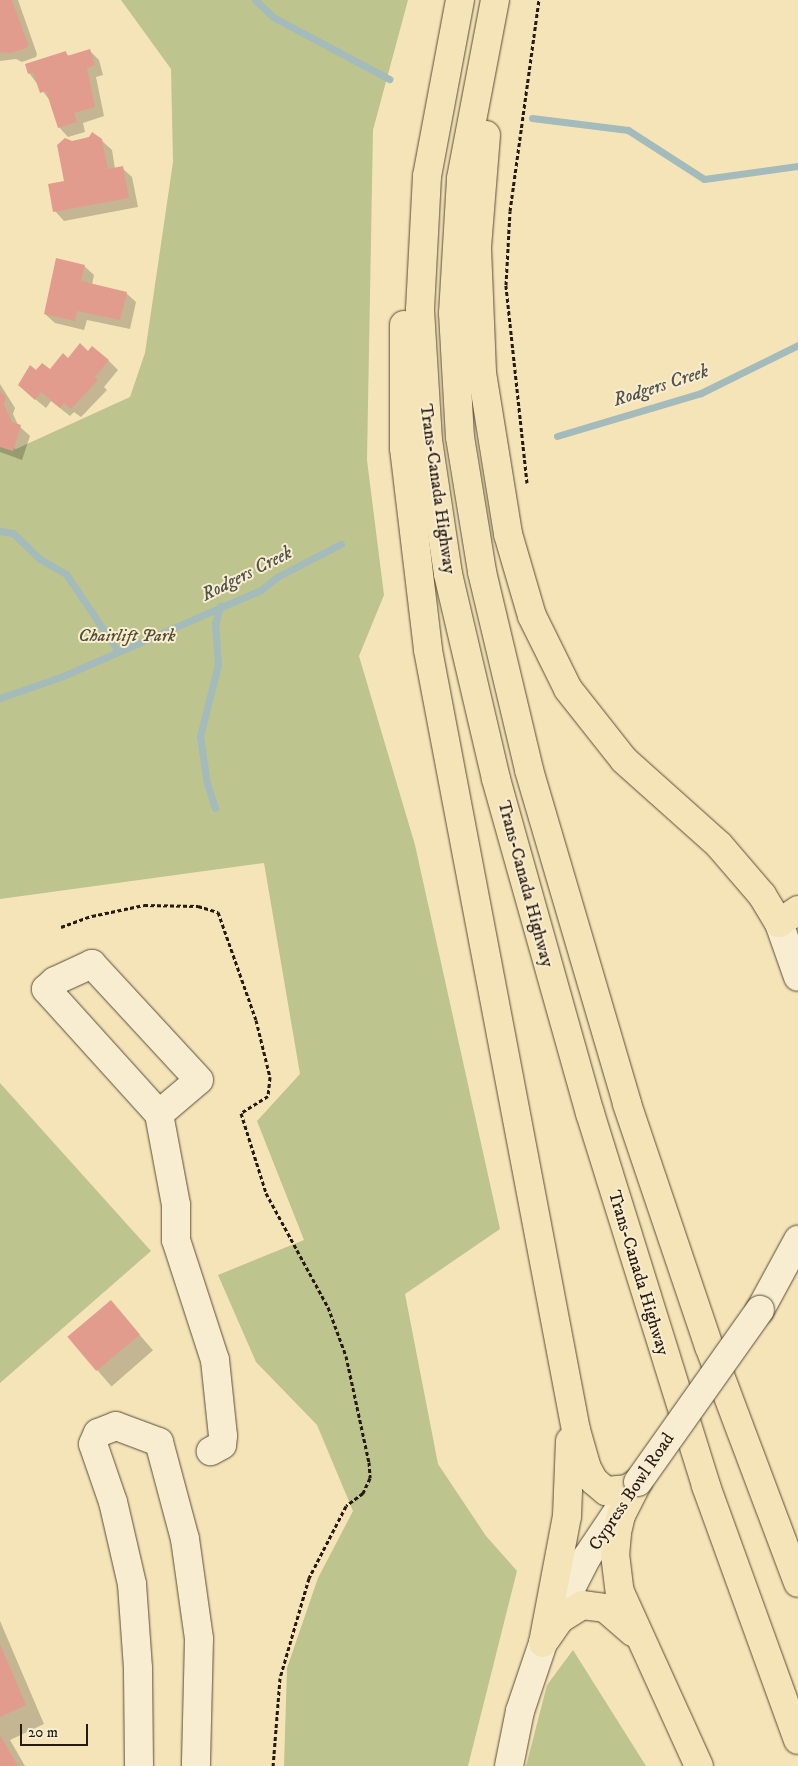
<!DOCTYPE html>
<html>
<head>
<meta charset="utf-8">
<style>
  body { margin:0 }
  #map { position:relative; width:798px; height:1766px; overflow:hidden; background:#f5e4b7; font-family:"IM FELL DW Pica",serif }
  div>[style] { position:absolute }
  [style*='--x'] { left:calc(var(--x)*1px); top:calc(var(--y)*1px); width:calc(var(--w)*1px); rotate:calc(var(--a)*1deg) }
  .green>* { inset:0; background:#bdc48d }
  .shadow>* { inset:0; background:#0003; transform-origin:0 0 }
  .stream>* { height:7px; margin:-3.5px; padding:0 3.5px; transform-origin:3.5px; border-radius:3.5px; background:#a3bbbb }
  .building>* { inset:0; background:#e29c8e; transform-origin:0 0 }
  .path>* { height:3px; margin-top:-1.5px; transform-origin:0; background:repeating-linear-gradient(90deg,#271a10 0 4px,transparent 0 6.5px) }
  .roads { filter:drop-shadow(0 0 1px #5a4c3a) drop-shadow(0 0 1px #5a4c3a) }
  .minor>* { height:28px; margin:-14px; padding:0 14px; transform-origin:14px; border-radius:14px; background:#f8edd0 }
  .highway>* { height:28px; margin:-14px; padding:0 14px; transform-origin:14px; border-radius:14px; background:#f5e4b7 }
  .bridges { filter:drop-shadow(0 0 1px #5a4c3a) drop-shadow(0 0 1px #5a4c3a) }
  .minor-bridge>* { height:28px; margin:-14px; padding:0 14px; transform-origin:14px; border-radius:14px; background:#f8edd0 }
  span { translate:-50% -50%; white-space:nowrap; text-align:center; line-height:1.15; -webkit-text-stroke:4px #f8edd0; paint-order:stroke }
  .street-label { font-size:18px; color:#271a10 }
  .park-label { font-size:18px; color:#544d36; font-style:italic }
  .water-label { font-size:19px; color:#52524c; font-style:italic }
  .scale { position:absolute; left:20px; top:1724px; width:68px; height:22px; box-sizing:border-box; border:2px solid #271a10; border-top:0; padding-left:6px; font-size:15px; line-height:18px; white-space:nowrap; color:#271a10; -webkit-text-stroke:4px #f8edd0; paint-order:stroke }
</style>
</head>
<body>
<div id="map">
  <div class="green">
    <div style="clip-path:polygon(121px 0,408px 0,373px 130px,367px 460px,384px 595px,359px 656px,415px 845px,500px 1229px,405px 1294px,438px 1464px,486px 1536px,517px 1571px,468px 1766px,284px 1766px,287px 1668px,318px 1578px,353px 1511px,317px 1425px,256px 1362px,218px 1275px,304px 1240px,257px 1121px,300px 1074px,264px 863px,0 899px,0 444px,16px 449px,130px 397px,145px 353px,173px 162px,171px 69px)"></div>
    <div style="clip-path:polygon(0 1083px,151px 1251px,0 1383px)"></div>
    <div style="clip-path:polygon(573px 1650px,646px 1766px,526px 1766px,547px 1685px)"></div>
  </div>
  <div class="shadow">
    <div style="clip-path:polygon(0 0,18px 0,37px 54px,36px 57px,22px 62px,16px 59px,0 61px)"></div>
    <div style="clip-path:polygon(90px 51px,99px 60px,103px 75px,96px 77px,104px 116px,83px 123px,85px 132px,68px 137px,59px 127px,51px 102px,29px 73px,66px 53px,70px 57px)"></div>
    <div style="clip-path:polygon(90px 138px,101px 140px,112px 150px,115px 169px,122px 168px,132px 177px,138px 207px,64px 221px,55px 211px,65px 182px,71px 142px)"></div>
    <div style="clip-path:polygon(84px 266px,94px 275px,92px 285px,126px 293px,136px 302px,130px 329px,87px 320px,84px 330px,55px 323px,45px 314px)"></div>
    <div style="clip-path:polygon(88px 352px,108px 360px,118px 370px,104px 387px,107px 390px,81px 417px,74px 412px,70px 416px,51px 401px,46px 408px,29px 394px,36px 372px,50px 371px,68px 359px)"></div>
    <div style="clip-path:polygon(0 384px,15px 408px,13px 414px,18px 425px,30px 436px,22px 460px,0 452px)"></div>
    <div style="left:111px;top:1302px;width:64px;height:55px;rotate:49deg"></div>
    <div style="clip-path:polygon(0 1621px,44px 1724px,10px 1740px,25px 1766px,0 1766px)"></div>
  </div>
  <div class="stream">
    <div style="--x:255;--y:0;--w:25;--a:43"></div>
    <div style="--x:273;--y:17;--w:132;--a:28.1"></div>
    <div style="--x:532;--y:118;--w:97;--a:7.1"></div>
    <div style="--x:628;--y:130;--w:90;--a:32.8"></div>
    <div style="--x:704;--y:179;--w:95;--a:-7.9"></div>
    <div style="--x:557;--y:436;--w:150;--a:-16.6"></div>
    <div style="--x:701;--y:393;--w:108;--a:-26.3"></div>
    <div style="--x:0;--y:531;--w:13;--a:9"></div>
    <div style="--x:13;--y:533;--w:37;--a:44"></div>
    <div style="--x:40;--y:559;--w:30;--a:30"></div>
    <div style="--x:66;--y:574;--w:93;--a:56"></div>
    <div style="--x:0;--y:698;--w:67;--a:-19.2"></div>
    <div style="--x:63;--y:676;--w:216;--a:-23.5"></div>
    <div style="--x:261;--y:590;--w:21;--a:-39"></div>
    <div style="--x:277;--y:577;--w:72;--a:-27.3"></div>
    <div style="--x:215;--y:808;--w:25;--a:-108"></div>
    <div style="--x:207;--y:784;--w:49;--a:-98.3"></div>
    <div style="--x:200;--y:736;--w:73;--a:-75.8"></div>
    <div style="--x:218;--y:665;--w:41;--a:-94.2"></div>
    <div style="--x:215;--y:624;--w:19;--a:-74"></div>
  </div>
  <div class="building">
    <div style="clip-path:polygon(0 0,12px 0,28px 44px,26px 48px,11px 53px,0 52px)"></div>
    <div style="clip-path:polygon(90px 49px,95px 65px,87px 68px,95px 107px,74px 113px,77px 122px,58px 128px,46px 91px,40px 93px,33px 72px,28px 74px,25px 64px,66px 51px,67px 56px)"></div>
    <div style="clip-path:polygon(92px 132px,102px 139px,108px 169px,123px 166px,129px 198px,53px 212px,48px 184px,64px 181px,57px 145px,65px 138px,72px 141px,89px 137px)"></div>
    <div style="clip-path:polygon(56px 258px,85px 265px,81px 281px,127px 292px,120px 320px,77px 311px,75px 321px,44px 314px)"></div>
    <div style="clip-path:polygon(80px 343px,88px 351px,92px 346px,109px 360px,95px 377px,98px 380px,71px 409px,64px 403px,60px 408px,41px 392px,35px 400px,18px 385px,30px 365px,36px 370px,42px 363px,50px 369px,63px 353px,68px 358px)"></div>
    <div style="clip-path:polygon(0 391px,6px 397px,4px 404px,12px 422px,21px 425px,13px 451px,0 447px)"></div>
    <div style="left:111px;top:1300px;width:45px;height:57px;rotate:50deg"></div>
    <div style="clip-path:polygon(0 1644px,26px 1705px,0 1717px)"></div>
    <div style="clip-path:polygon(0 1735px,18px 1766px,0 1766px)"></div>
  </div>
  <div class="path">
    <div style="--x:527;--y:483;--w:199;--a:-96.1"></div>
    <div style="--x:506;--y:285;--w:74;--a:-86.9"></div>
    <div style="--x:510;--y:211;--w:213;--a:-82.2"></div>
    <div style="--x:61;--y:927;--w:33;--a:-20"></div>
    <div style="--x:92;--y:916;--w:53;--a:-11.9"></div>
    <div style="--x:144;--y:905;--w:54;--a:1.1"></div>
    <div style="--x:198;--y:906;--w:21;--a:17"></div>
    <div style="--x:218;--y:912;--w:114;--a:70.6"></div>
    <div style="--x:256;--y:1020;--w:59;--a:76.2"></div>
    <div style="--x:270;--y:1077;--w:19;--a:96"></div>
    <div style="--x:268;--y:1096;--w:32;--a:148"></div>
    <div style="--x:241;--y:1113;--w:84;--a:72.6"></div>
    <div style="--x:266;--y:1193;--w:130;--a:61.5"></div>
    <div style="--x:328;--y:1307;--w:52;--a:69.8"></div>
    <div style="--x:346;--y:1356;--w:108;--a:77.8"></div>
    <div style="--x:369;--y:1462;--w:16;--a:86"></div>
    <div style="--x:370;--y:1478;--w:17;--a:115"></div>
    <div style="--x:363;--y:1493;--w:21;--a:143"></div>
    <div style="--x:346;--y:1506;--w:81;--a:117.2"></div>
    <div style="--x:309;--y:1578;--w:104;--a:106.2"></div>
    <div style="--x:280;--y:1678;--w:88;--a:94.5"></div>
  </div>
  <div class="roads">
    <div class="minor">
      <div style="--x:779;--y:923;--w:57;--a:70.6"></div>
      <div style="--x:159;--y:1114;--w:52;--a:-40.4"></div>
      <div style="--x:199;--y:1080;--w:158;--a:-132.7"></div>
      <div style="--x:92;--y:964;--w:41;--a:155.3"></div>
      <div style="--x:55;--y:981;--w:12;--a:138"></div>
      <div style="--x:46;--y:989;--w:169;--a:47.9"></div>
      <div style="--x:159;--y:1114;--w:93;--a:79.4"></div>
      <div style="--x:176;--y:1205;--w:35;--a:90"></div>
      <div style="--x:176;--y:1240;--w:126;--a:72"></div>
      <div style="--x:215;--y:1360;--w:76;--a:84"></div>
      <div style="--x:223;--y:1436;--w:9;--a:96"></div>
      <div style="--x:222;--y:1445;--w:13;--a:151"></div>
      <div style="--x:760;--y:1310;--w:80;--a:-61.5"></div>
      <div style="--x:139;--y:1766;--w:98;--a:-90.6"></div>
      <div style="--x:138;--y:1668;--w:84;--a:-94.1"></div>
      <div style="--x:132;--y:1584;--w:84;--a:-103"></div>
      <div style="--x:113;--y:1502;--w:61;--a:-109"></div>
      <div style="--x:93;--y:1444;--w:12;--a:-66"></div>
      <div style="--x:98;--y:1433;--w:19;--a:-21"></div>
      <div style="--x:116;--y:1426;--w:46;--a:20.4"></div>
      <div style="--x:159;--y:1442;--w:100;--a:75"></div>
      <div style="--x:185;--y:1539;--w:101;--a:82"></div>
      <div style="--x:199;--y:1639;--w:127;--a:91.4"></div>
      <div style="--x:509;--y:1766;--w:56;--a:-78.7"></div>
      <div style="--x:520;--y:1711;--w:72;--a:-71.3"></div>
      <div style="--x:543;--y:1643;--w:97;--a:-62.9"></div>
      <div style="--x:587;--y:1557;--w:66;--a:-56.1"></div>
    </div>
    <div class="highway">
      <div style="--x:460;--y:0;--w:179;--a:100.6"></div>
      <div style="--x:427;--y:176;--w:134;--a:93"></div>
      <div style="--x:420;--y:310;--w:130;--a:86.5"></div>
      <div style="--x:428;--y:440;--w:135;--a:81.5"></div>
      <div style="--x:448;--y:574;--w:211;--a:76.8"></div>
      <div style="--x:496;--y:779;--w:347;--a:74.3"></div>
      <div style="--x:590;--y:1113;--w:391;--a:72.7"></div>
      <div style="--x:706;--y:1486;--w:270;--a:70.1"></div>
      <div style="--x:495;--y:0;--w:182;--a:100.8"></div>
      <div style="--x:461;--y:179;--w:134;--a:93.4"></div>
      <div style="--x:453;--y:313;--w:124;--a:86.8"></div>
      <div style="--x:460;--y:437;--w:137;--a:80.7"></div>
      <div style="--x:482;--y:572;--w:204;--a:76.6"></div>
      <div style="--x:529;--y:770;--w:348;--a:73.6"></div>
      <div style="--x:627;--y:1104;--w:256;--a:71.3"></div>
      <div style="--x:709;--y:1346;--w:253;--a:69.4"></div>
      <div style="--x:486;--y:135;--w:113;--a:94.6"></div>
      <div style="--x:477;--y:248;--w:125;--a:87.7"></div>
      <div style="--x:482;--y:373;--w:163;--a:80.8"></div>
      <div style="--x:508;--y:534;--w:85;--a:73.7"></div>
      <div style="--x:532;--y:616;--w:81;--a:63.7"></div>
      <div style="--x:568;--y:689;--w:90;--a:51.7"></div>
      <div style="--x:624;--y:760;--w:127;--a:41.8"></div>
      <div style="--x:719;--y:845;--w:66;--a:49.3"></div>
      <div style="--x:762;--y:895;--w:33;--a:59"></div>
      <div style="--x:779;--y:923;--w:23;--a:-34"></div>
      <div style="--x:404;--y:325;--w:123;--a:90"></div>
      <div style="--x:404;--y:448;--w:203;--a:83.2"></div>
      <div style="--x:428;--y:650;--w:794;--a:79.26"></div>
      <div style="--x:576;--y:1430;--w:37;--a:74"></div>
      <div style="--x:586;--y:1466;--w:17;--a:62"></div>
      <div style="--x:594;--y:1481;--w:16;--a:40"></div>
      <div style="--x:606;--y:1491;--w:21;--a:-5"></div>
      <div style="--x:627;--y:1489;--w:13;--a:-32"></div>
      <div style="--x:638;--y:1482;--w:37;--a:117"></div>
      <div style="--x:621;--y:1515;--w:18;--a:103"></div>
      <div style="--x:617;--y:1533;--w:21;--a:95"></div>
      <div style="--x:615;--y:1554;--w:38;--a:83"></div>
      <div style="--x:620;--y:1592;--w:191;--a:65.6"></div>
      <div style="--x:546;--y:1639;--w:24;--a:-55"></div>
      <div style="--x:560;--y:1619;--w:26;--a:-32"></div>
      <div style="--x:582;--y:1605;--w:23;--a:7"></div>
      <div style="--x:605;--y:1608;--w:37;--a:41"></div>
      <div style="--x:543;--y:1643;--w:129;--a:-79.3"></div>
      <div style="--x:567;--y:1516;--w:75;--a:-87.7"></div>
    </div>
  </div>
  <div class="bridges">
    <div class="minor-bridge">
      <div style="--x:638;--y:1482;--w:211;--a:-54.7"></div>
    </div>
  </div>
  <div class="street-label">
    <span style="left:437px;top:489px;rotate:82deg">Trans-Canada Highway</span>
    <span style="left:525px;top:884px;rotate:75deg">Trans-Canada Highway</span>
    <span style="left:638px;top:1273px;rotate:73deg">Trans-Canada Highway</span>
    <span style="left:632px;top:1492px;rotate:-56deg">Cypress Bowl Road</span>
  </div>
  <div class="park-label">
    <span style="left:127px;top:636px">Chairlift Park</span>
  </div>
  <div class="water-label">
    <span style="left:661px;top:386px;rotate:-18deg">Rodgers Creek</span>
    <span style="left:247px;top:574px;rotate:-27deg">Rodgers Creek</span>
  </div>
  <div class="scale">20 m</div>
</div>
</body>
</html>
